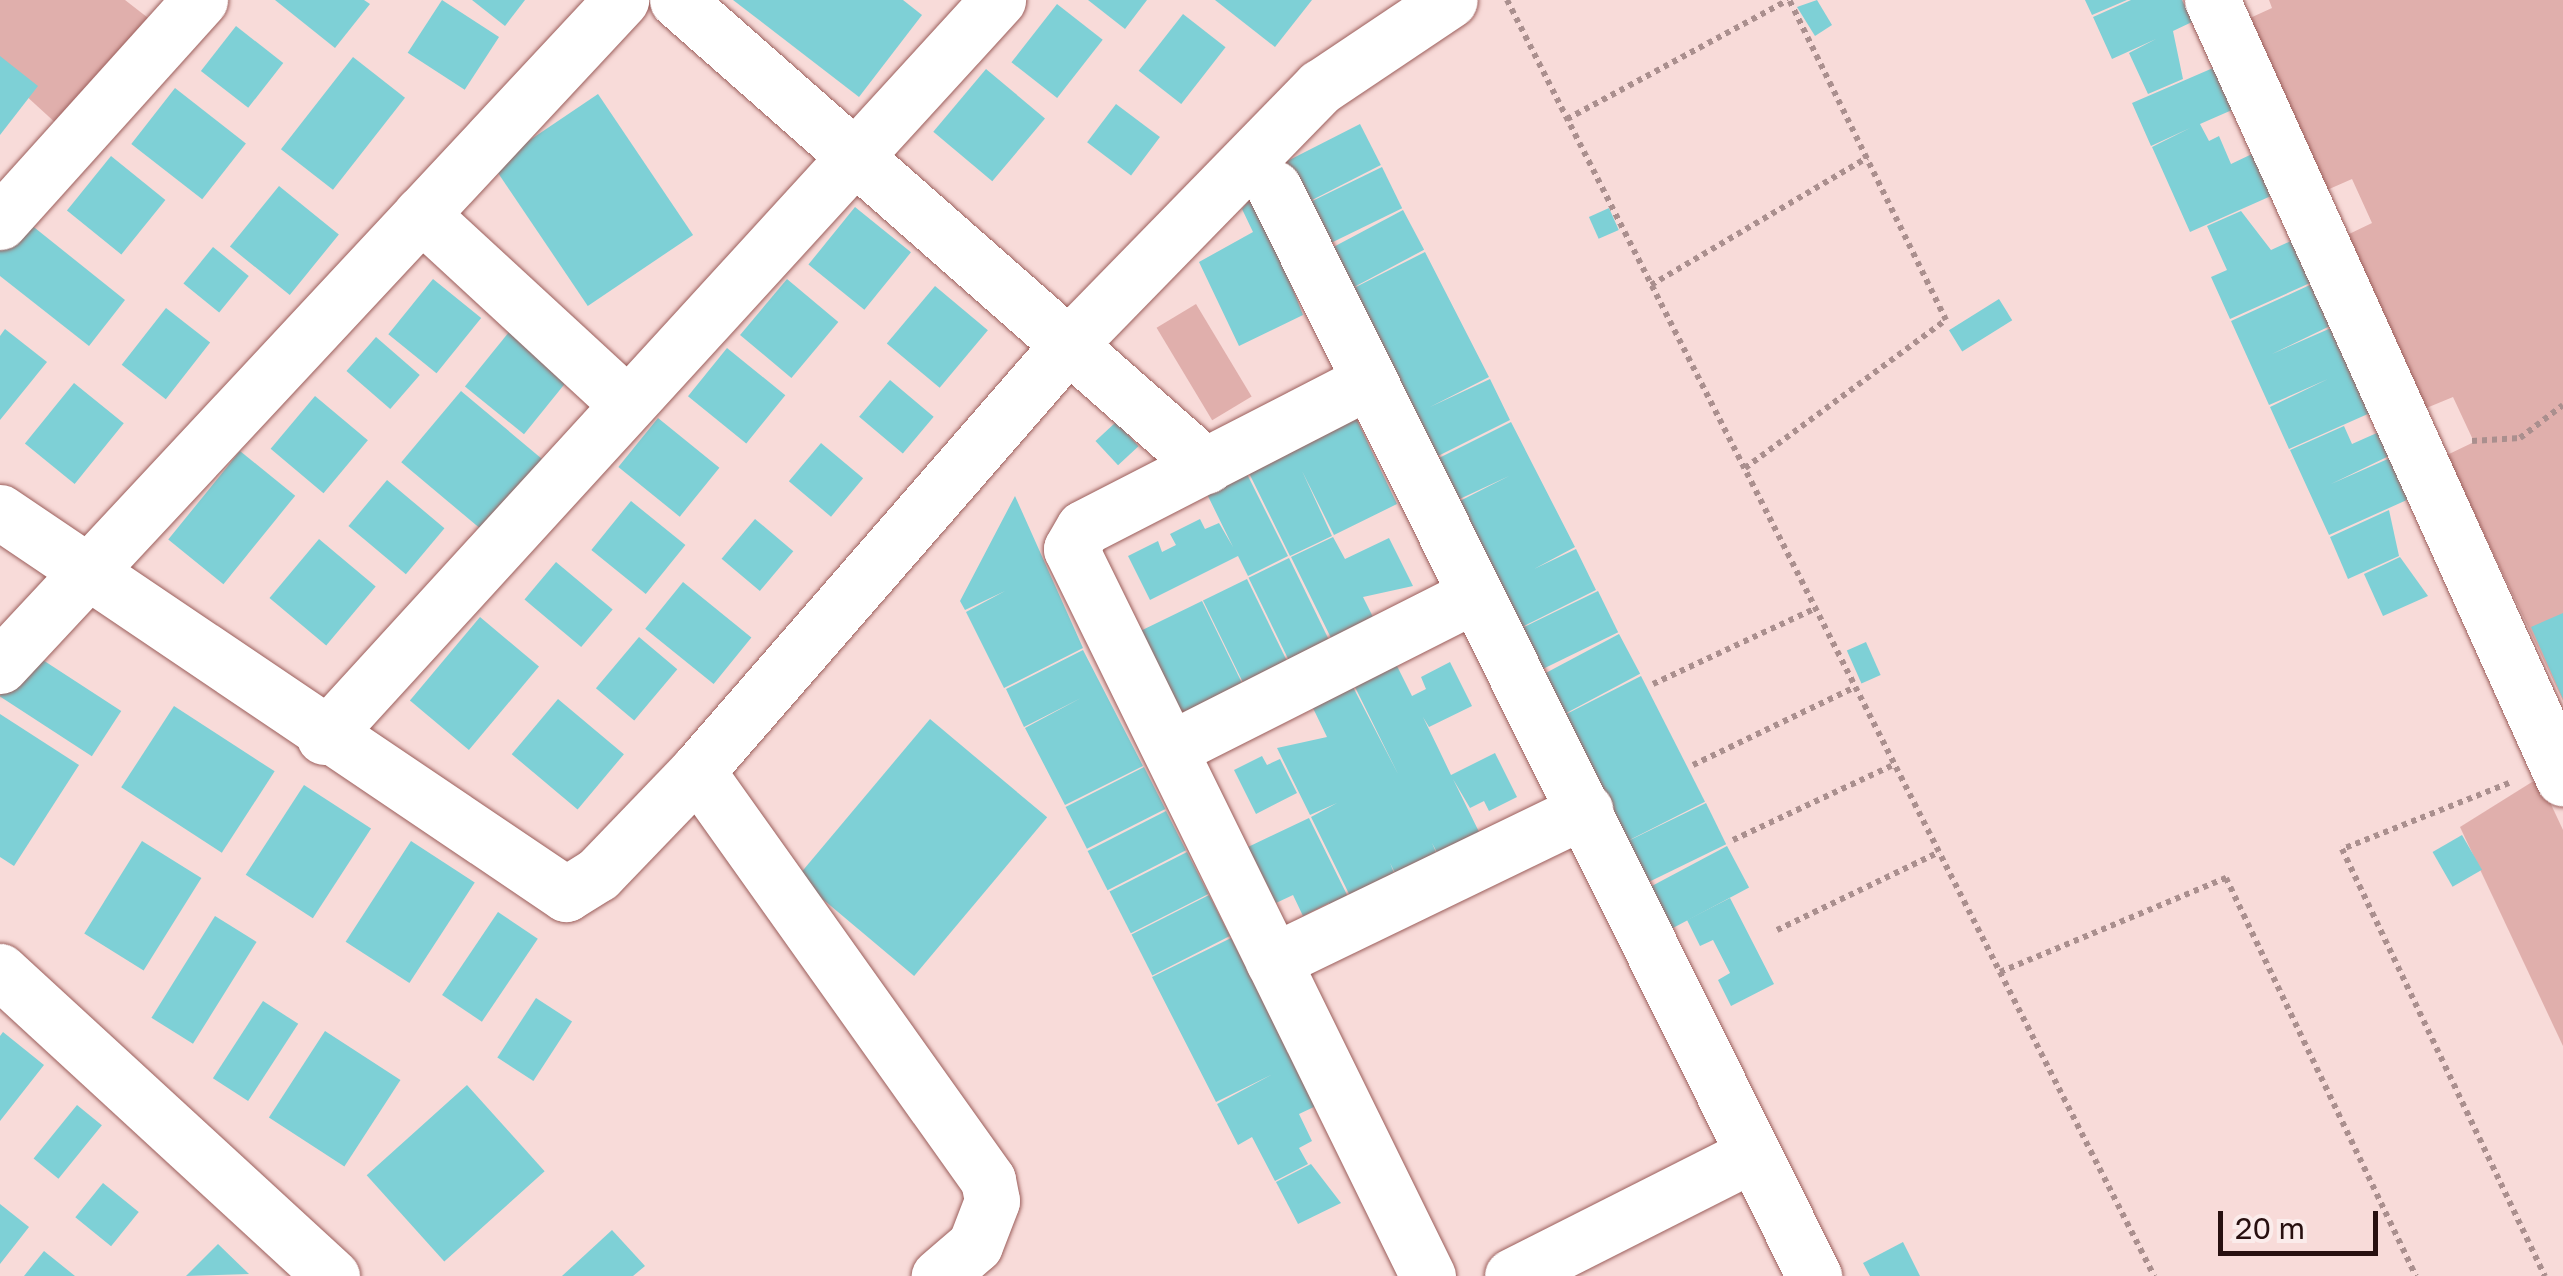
<!DOCTYPE html>
<html>
<head>
<meta charset="utf-8">
<style>
  body { margin:0 }
  #map { position:relative; width:2563px; height:1276px; overflow:hidden; background:#f8dbd9; font-family:"Golos Text",sans-serif }
  div>[style] { position:absolute }
  [style*='--x'] { left:calc(var(--x)*1px); top:calc(var(--y)*1px); width:calc(var(--w)*1px); rotate:calc(var(--a)*1deg) }
  .green>* { inset:0; background:#e0afac; transform-origin:0 0 }
  .building>* { inset:0; background:#7ed0d6; transform-origin:0 0 }
  .path>* { height:6px; margin-top:-3px; transform-origin:0; background:repeating-linear-gradient(90deg,#aa8f8e 0 5px,transparent 0 10px) }
  .roads { filter:drop-shadow(0 0 2px #9b5e5b) drop-shadow(0 0 2px #9b5e5b) }
  .street>* { height:55px; margin:-27.5px; padding:0 27.5px; transform-origin:27.5px; border-radius:27.5px; background:#fff }
  span { translate:-50% -50%; white-space:nowrap; text-align:center; line-height:1.15; -webkit-text-stroke:10px #fbeceb; paint-order:stroke }
  .scale { position:absolute; left:2218px; top:1211px; width:160px; height:45px; box-sizing:border-box; border:5px solid #281010; border-top:0; padding-left:12px; font-size:30px; line-height:35px; white-space:nowrap; color:#281010; -webkit-text-stroke:8px #fbeceb; paint-order:stroke }
</style>
</head>
<body>
<div id="map">
  <div class="green">
    <div style="clip-path:polygon(0 0,125px 0,152px 21px,59px 126px,0 72px)"></div>
    <div style="clip-path:polygon(2269px 0,2563px 0,2563px 701px,2447px 455px,2474px 442px,2453px 397px,2424px 409px,2347px 235px,2372px 223px,2352px 179px,2327px 190px,2250px 18px,2272px 8px)"></div>
    <div style="left:1196px;top:304px;width:108px;height:46px;rotate:59deg"></div>
    <div style="clip-path:polygon(2532px 782px,2541px 783px,2563px 830px,2563px 1046px,2460px 827px)"></div>
  </div>
  <div class="building">
    <div style="clip-path:polygon(275px 0,364px 0,370px 4px,335px 48px)"></div>
    <div style="left:442px;top:0;width:68px;height:63px;rotate:33deg"></div>
    <div style="clip-path:polygon(472px 0,525px 0,505px 26px)"></div>
    <div style="clip-path:polygon(733px 0,903px 0,922px 15px,859px 97px)"></div>
    <div style="clip-path:polygon(1088px 0,1147px 0,1125px 29px)"></div>
    <div style="clip-path:polygon(1215px 0,1312px 0,1275px 47px)"></div>
    <div style="clip-path:polygon(1817px 0,1832px 25px,1815px 36px,1797px 7px)"></div>
    <div style="clip-path:polygon(2085px 0,2127px 0,2092px 15px)"></div>
    <div style="clip-path:polygon(2131px 0,2182px 0,2192px 22px,2173px 31px,2183px 79px,2148px 94px,2129px 53px,2156px 39px,2112px 59px,2093px 17px)"></div>
    <div style="left:1057px;top:4px;width:58px;height:74px;rotate:38deg"></div>
    <div style="left:1183px;top:14px;width:54px;height:72px;rotate:38deg"></div>
    <div style="left:236px;top:26px;width:60px;height:57px;rotate:38deg"></div>
    <div style="clip-path:polygon(0 56px,38px 86px,0 135px)"></div>
    <div style="left:353px;top:57px;width:66px;height:117px;rotate:38deg"></div>
    <div style="clip-path:polygon(2213px 68px,2232px 110px,2200px 124px,2209px 141px,2219px 136px,2231px 164px,2252px 154px,2271px 196px,2190px 232px,2152px 147px,2190px 128px,2151px 146px,2132px 103px)"></div>
    <div style="left:986px;top:69px;width:77px;height:82px;rotate:40deg"></div>
    <div style="left:175px;top:88px;width:90px;height:71px;rotate:38deg"></div>
    <div style="left:598px;top:94px;width:170px;height:127px;rotate:56deg"></div>
    <div style="left:1116px;top:104px;width:55px;height:48px;rotate:37deg"></div>
    <div style="left:1360px;top:124px;width:46px;height:92px;rotate:63deg"></div>
    <div style="left:111px;top:156px;width:70px;height:70px;rotate:39deg"></div>
    <div style="left:1382px;top:167px;width:46px;height:93px;rotate:64deg"></div>
    <div style="left:279px;top:186px;width:77px;height:78px;rotate:39deg"></div>
    <div style="clip-path:polygon(1255px 193px,1303px 315px,1239px 346px,1199px 262px,1253px 232px,1242px 209px)"></div>
    <div style="left:855px;top:207px;width:72px;height:74px;rotate:39deg"></div>
    <div style="left:1609px;top:208px;width:24px;height:22px;rotate:66deg"></div>
    <div style="left:1403px;top:210px;width:45px;height:92px;rotate:62deg"></div>
    <div style="clip-path:polygon(2241px 211px,2271px 250px,2291px 241px,2310px 283px,2230px 319px,2211px 277px,2227px 270px,2207px 226px)"></div>
    <div style="clip-path:polygon(20px 216px,125px 300px,89px 346px,0 276px,0 241px)"></div>
    <div style="left:213px;top:247px;width:46px;height:47px;rotate:39deg"></div>
    <div style="clip-path:polygon(1425px 252px,1489px 377px,1430px 407px,1490px 379px,1510px 420px,1428px 461px,1342px 294px)"></div>
    <div style="left:433px;top:279px;width:62px;height:71px;rotate:39deg"></div>
    <div style="left:787px;top:279px;width:67px;height:73px;rotate:40deg"></div>
    <div style="clip-path:polygon(2312px 284px,2330px 326px,2272px 354px,2331px 328px,2370px 413px,2289px 449px,2270px 407px,2328px 379px,2269px 405px,2231px 321px)"></div>
    <div style="left:935px;top:286px;width:69px;height:75px;rotate:40deg"></div>
    <div style="left:1999px;top:299px;width:25px;height:59px;rotate:58deg"></div>
    <div style="left:166px;top:308px;width:56px;height:72px;rotate:38deg"></div>
    <div style="clip-path:polygon(5px 329px,47px 362px,0 420px,0 336px)"></div>
    <div style="left:509px;top:332px;width:76px;height:70px;rotate:39deg"></div>
    <div style="left:376px;top:337px;width:58px;height:45px;rotate:41deg"></div>
    <div style="left:727px;top:348px;width:75px;height:62px;rotate:39deg"></div>
    <div style="left:890px;top:380px;width:57px;height:48px;rotate:40deg"></div>
    <div style="left:74px;top:383px;width:64px;height:78px;rotate:39deg"></div>
    <div style="left:461px;top:391px;width:114px;height:93px;rotate:40deg"></div>
    <div style="left:315px;top:396px;width:69px;height:69px;rotate:40deg"></div>
    <div style="clip-path:polygon(1354px 414px,1397px 504px,1334px 535px,1302px 471px,1332px 536px,1290px 556px,1246px 467px)"></div>
    <div style="left:658px;top:418px;width:79px;height:63px;rotate:39deg"></div>
    <div style="left:1116px;top:422px;width:33px;height:28px;rotate:47deg"></div>
    <div style="clip-path:polygon(1511px 422px,1575px 547px,1534px 569px,1576px 549px,1596px 590px,1514px 631px,1450px 506px,1509px 476px,1449px 504px,1429px 463px)"></div>
    <div style="clip-path:polygon(2344px 426px,2352px 444px,2379px 432px,2389px 456px,2331px 484px,2390px 458px,2409px 499px,2329px 535px,2290px 450px)"></div>
    <div style="left:821px;top:443px;width:55px;height:50px;rotate:40deg"></div>
    <div style="left:240px;top:451px;width:71px;height:114px;rotate:39deg"></div>
    <div style="clip-path:polygon(1244px 468px,1288px 556px,1248px 576px,1238px 556px,1150px 600px,1128px 556px,1158px 541px,1162px 552px,1176px 545px,1170px 534px,1200px 519px,1205px 529px,1219px 523px,1233px 547px,1204px 488px)"></div>
    <div style="left:387px;top:480px;width:75px;height:60px;rotate:40deg"></div>
    <div style="clip-path:polygon(1015px 496px,1083px 648px,1004px 688px,966px 612px,1005px 591px,965px 610px,960px 601px)"></div>
    <div style="left:631px;top:501px;width:70px;height:63px;rotate:39deg"></div>
    <div style="clip-path:polygon(2389px 510px,2399px 556px,2348px 579px,2330px 537px)"></div>
    <div style="left:755px;top:519px;width:50px;height:52px;rotate:40deg"></div>
    <div style="clip-path:polygon(1333px 537px,1345px 559px,1389px 538px,1413px 586px,1363px 597px,1377px 625px,1335px 646px,1291px 557px)"></div>
    <div style="left:319px;top:539px;width:74px;height:77px;rotate:40deg"></div>
    <div style="clip-path:polygon(2400px 557px,2428px 596px,2383px 616px,2364px 574px)"></div>
    <div style="left:1289px;top:558px;width:99px;height:45px;rotate:64deg"></div>
    <div style="left:556px;top:562px;width:74px;height:49px;rotate:40deg"></div>
    <div style="left:1247px;top:579px;width:99px;height:49px;rotate:64deg"></div>
    <div style="left:683px;top:582px;width:88px;height:60px;rotate:39deg"></div>
    <div style="left:1598px;top:591px;width:46px;height:93px;rotate:64deg"></div>
    <div style="left:1202px;top:601px;width:99px;height:68px;rotate:64deg"></div>
    <div style="clip-path:polygon(2563px 613px,2563px 699px,2531px 627px)"></div>
    <div style="left:480px;top:617px;width:77px;height:109px;rotate:40deg"></div>
    <div style="left:1619px;top:634px;width:45px;height:92px;rotate:62deg"></div>
    <div style="left:639px;top:637px;width:50px;height:67px;rotate:40deg"></div>
    <div style="left:1866px;top:642px;width:36px;height:21px;rotate:66deg"></div>
    <div style="clip-path:polygon(1083px 650px,1143px 766px,1065px 805px,1025px 728px,1081px 698px,1024px 727px,1006px 689px)"></div>
    <div style="left:29px;top:651px;width:110px;height:54px;rotate:33deg"></div>
    <div style="clip-path:polygon(1395px 662px,1412px 696px,1426px 689px,1421px 677px,1450px 662px,1472px 706px,1429px 727px,1423px 717px,1440px 752px,1451px 775px,1495px 753px,1517px 797px,1489px 811px,1484px 801px,1470px 808px,1453px 779px,1484px 842px,1442px 862px,1432px 843px,1441px 864px,1400px 883px,1390px 863px,1399px 885px,1355px 906px,1311px 817px,1337px 803px,1310px 815px,1277px 748px,1327px 737px,1311px 704px,1352px 685px,1398px 774px,1353px 683px)"></div>
    <div style="left:1641px;top:676px;width:141px;height:93px;rotate:63deg"></div>
    <div style="left:558px;top:699px;width:86px;height:72px;rotate:40deg"></div>
    <div style="left:174px;top:706px;width:120px;height:97px;rotate:33deg"></div>
    <div style="clip-path:polygon(0 714px,79px 765px,14px 866px,0 857px)"></div>
    <div style="left:930px;top:719px;width:153px;height:207px;rotate:40deg"></div>
    <div style="clip-path:polygon(1262px 756px,1267px 765px,1280px 759px,1297px 793px,1256px 814px,1234px 770px)"></div>
    <div style="left:1144px;top:767px;width:47px;height:88px;rotate:63deg"></div>
    <div style="left:304px;top:785px;width:80px;height:107px;rotate:33deg"></div>
    <div style="left:1706px;top:803px;width:46px;height:93px;rotate:64deg"></div>
    <div style="left:1166px;top:811px;width:44px;height:88px;rotate:63deg"></div>
    <div style="clip-path:polygon(1309px 818px,1353px 907px,1334px 915px,1329px 903px,1303px 916px,1293px 895px,1276px 903px,1248px 847px)"></div>
    <div style="left:2462px;top:835px;width:40px;height:34px;rotate:60deg"></div>
    <div style="left:142px;top:841px;width:70px;height:109px;rotate:32deg"></div>
    <div style="left:411px;top:841px;width:76px;height:120px;rotate:33deg"></div>
    <div style="left:1727px;top:846px;width:47px;height:92px;rotate:62deg"></div>
    <div style="left:1187px;top:852px;width:47px;height:87px;rotate:63deg"></div>
    <div style="left:1209px;top:895px;width:46px;height:87px;rotate:63deg"></div>
    <div style="clip-path:polygon(1730px 898px,1774px 984px,1731px 1006px,1718px 980px,1730px 973px,1713px 940px,1700px 946px,1687px 920px)"></div>
    <div style="left:498px;top:912px;width:48px;height:100px;rotate:34deg"></div>
    <div style="left:215px;top:916px;width:49px;height:120px;rotate:32deg"></div>
    <div style="clip-path:polygon(1231px 938px,1316px 1106px,1299px 1114px,1312px 1141px,1299px 1148px,1308px 1164px,1275px 1181px,1252px 1137px,1238px 1145px,1217px 1104px,1273px 1074px,1216px 1102px,1152px 977px)"></div>
    <div style="left:536px;top:998px;width:43px;height:71px;rotate:33deg"></div>
    <div style="left:263px;top:1001px;width:42px;height:92px;rotate:33deg"></div>
    <div style="left:325px;top:1031px;width:90px;height:103px;rotate:33deg"></div>
    <div style="clip-path:polygon(3px 1032px,44px 1065px,0 1121px,0 1036px)"></div>
    <div style="left:467px;top:1085px;width:116px;height:135px;rotate:48deg"></div>
    <div style="left:77px;top:1105px;width:32px;height:69px;rotate:39deg"></div>
    <div style="clip-path:polygon(1311px 1164px,1341px 1203px,1298px 1224px,1276px 1182px)"></div>
    <div style="left:103px;top:1183px;width:46px;height:44px;rotate:39deg"></div>
    <div style="clip-path:polygon(0 1204px,29px 1227px,0 1264px)"></div>
    <div style="clip-path:polygon(612px 1230px,645px 1266px,633px 1276px,562px 1276px)"></div>
    <div style="clip-path:polygon(1903px 1242px,1920px 1276px,1870px 1276px,1863px 1263px)"></div>
    <div style="clip-path:polygon(218px 1244px,249px 1274px,186px 1276px)"></div>
    <div style="clip-path:polygon(44px 1251px,75px 1276px,24px 1276px)"></div>
  </div>
  <div class="path">
    <div style="--x:1507;--y:0;--w:1431;--a:63.11"></div>
    <div style="--x:1567;--y:119;--w:251;--a:-28.3"></div>
    <div style="--x:1651;--y:285;--w:251;--a:-30.5"></div>
    <div style="--x:2472;--y:441;--w:48;--a:-3.6"></div>
    <div style="--x:2520;--y:438;--w:54;--a:-37.5"></div>
    <div style="--x:1745;--y:468;--w:250;--a:-36.4"></div>
    <div style="--x:1946;--y:320;--w:356;--a:-116.1"></div>
    <div style="--x:1653;--y:684;--w:180;--a:-25"></div>
    <div style="--x:1693;--y:765;--w:180;--a:-25.7"></div>
    <div style="--x:2509;--y:783;--w:180;--a:158.4"></div>
    <div style="--x:2342;--y:849;--w:473;--a:64.6"></div>
    <div style="--x:1733;--y:840;--w:179;--a:-25.1"></div>
    <div style="--x:1777;--y:930;--w:180;--a:-25.7"></div>
    <div style="--x:2000;--y:972;--w:245;--a:-22.6"></div>
    <div style="--x:2226;--y:878;--w:441;--a:64.5"></div>
  </div>
  <div class="roads">
    <div class="street">
      <div style="--x:677;--y:0;--w:705;--a:41.38"></div>
      <div style="--x:2212;--y:0;--w:854;--a:65.72"></div>
      <div style="--x:1274;--y:188;--w:1215;--a:63.6"></div>
      <div style="--x:421;--y:214;--w:280;--a:42.7"></div>
      <div style="--x:0;--y:222;--w:299;--a:-48"></div>
      <div style="--x:1367;--y:382;--w:319;--a:152.8"></div>
      <div style="--x:1083;--y:528;--w:24;--a:120"></div>
      <div style="--x:1071;--y:549;--w:810;--a:63.85"></div>
      <div style="--x:0;--y:512;--w:683;--a:34.02"></div>
      <div style="--x:566;--y:894;--w:38;--a:-32"></div>
      <div style="--x:598;--y:874;--w:143;--a:-46.1"></div>
      <div style="--x:697;--y:771;--w:565;--a:-48.95"></div>
      <div style="--x:1068;--y:345;--w:361;--a:-45.7"></div>
      <div style="--x:1320;--y:87;--w:156;--a:-33.8"></div>
      <div style="--x:0;--y:666;--w:911;--a:-47"></div>
      <div style="--x:324;--y:737;--w:999;--a:-47.56"></div>
      <div style="--x:1170;--y:749;--w:342;--a:-26.8"></div>
      <div style="--x:697;--y:771;--w:502;--a:54.57"></div>
      <div style="--x:988;--y:1180;--w:21;--a:79"></div>
      <div style="--x:992;--y:1201;--w:47;--a:111.1"></div>
      <div style="--x:975;--y:1245;--w:48;--a:139.3"></div>
      <div style="--x:1273;--y:961;--w:347;--a:-25.8"></div>
      <div style="--x:0;--y:971;--w:451;--a:42.6"></div>
      <div style="--x:1512;--y:1276;--w:269;--a:-26.8"></div>
    </div>
  </div>
  <div class="scale">20 m</div>
</div>
</body>
</html>
